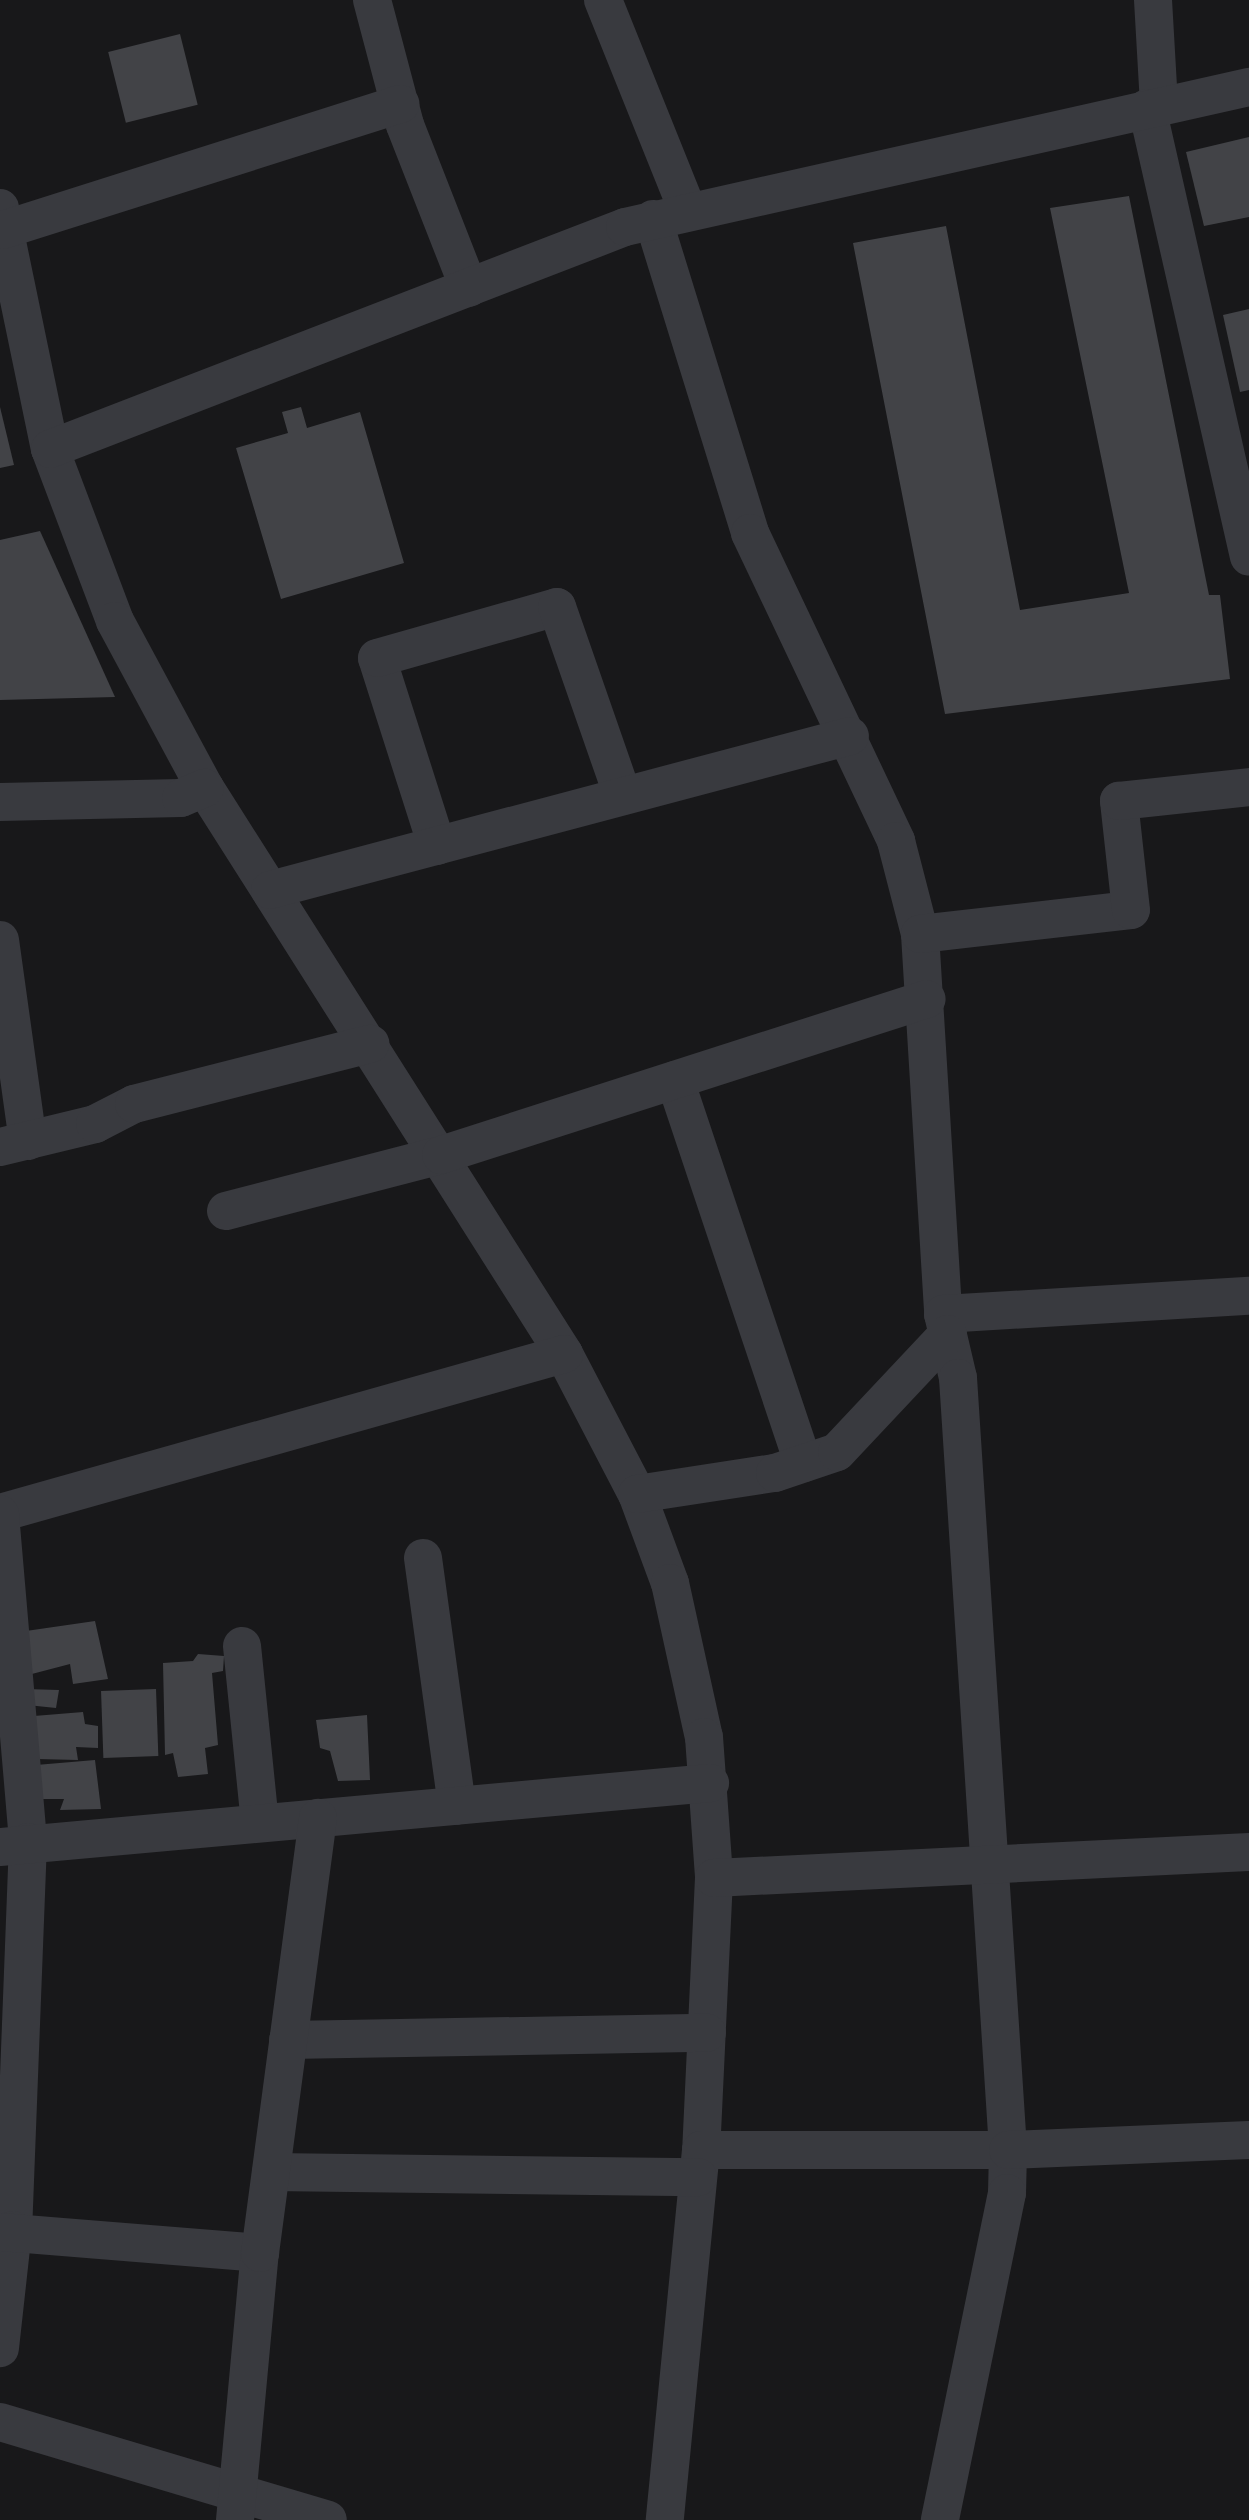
<!DOCTYPE html>
<html>
<head>
<meta charset="utf-8">
<style>
  body { margin:0 }
  #map { position:relative; width:1249px; height:2520px; overflow:hidden; background:#18181a; font-family:Lato,sans-serif }
  div>[style] { position:absolute }
  [style*='--x'] { left:calc(var(--x)*1px); top:calc(var(--y)*1px); width:calc(var(--w)*1px); rotate:calc(var(--a)*1deg) }
  .building>* { inset:0; background:#424347; transform-origin:0 0 }
  .minor>* { height:38px; margin:-19px; padding:0 19px; transform-origin:19px; border-radius:19px; background:#393a3f }
  span { translate:-50% -50%; white-space:nowrap; text-align:center; line-height:1.15; -webkit-text-stroke:6px #131315; paint-order:stroke }
</style>
</head>
<body>
<div id="map">
  <div class="building">
    <div style="left:180px;top:34px;width:73px;height:74px;rotate:76deg"></div>
    <div style="clip-path:polygon(1249px 137px,1249px 217px,1204px 226px,1186px 152px)"></div>
    <div style="clip-path:polygon(1129px 196px,1209px 595px,1220px 595px,1230px 679px,945px 714px,853px 243px,946px 226px,1020px 610px,1129px 593px,1050px 208px)"></div>
    <div style="clip-path:polygon(1249px 309px,1249px 390px,1240px 392px,1223px 315px)"></div>
    <div style="clip-path:polygon(0 407px,14px 465px,0 468px)"></div>
    <div style="clip-path:polygon(301px 407px,307px 428px,360px 412px,404px 563px,281px 599px,236px 448px,288px 433px,282px 412px)"></div>
    <div style="clip-path:polygon(40px 531px,115px 697px,0 700px,0 540px)"></div>
    <div style="clip-path:polygon(95px 1621px,108px 1679px,73px 1684px,70px 1664px,28px 1675px,19px 1632px)"></div>
    <div style="clip-path:polygon(198px 1654px,224px 1656px,223px 1671px,212px 1673px,218px 1745px,205px 1748px,208px 1774px,178px 1777px,173px 1753px,165px 1755px,163px 1663px,193px 1661px)"></div>
    <div style="clip-path:polygon(25px 1689px,59px 1690px,56px 1708px,27px 1705px)"></div>
    <div style="left:156px;top:1689px;width:67px;height:55px;rotate:88deg"></div>
    <div style="clip-path:polygon(83px 1712px,85px 1724px,98px 1726px,98px 1748px,76px 1747px,78px 1760px,37px 1759px,34px 1716px)"></div>
    <div style="clip-path:polygon(367px 1715px,370px 1780px,338px 1781px,330px 1751px,320px 1748px,316px 1720px)"></div>
    <div style="clip-path:polygon(95px 1760px,101px 1809px,60px 1810px,64px 1799px,33px 1799px,36px 1765px)"></div>
  </div>
  <div class="minor">
    <div style="--x:372;--y:0;--w:129;--a:75.2"></div>
    <div style="--x:405;--y:125;--w:175;--a:68.6"></div>
    <div style="--x:603;--y:0;--w:225;--a:68.1"></div>
    <div style="--x:1153;--y:0;--w:105;--a:86.7"></div>
    <div style="--x:1147;--y:108;--w:460;--a:77.2"></div>
    <div style="--x:0;--y:208;--w:246;--a:78.3"></div>
    <div style="--x:50;--y:449;--w:184;--a:69.3"></div>
    <div style="--x:115;--y:621;--w:190;--a:61.7"></div>
    <div style="--x:205;--y:788;--w:670;--a:57.61"></div>
    <div style="--x:564;--y:1354;--w:158;--a:62.5"></div>
    <div style="--x:637;--y:1494;--w:95;--a:69.7"></div>
    <div style="--x:670;--y:1583;--w:158;--a:77.6"></div>
    <div style="--x:704;--y:1737;--w:141;--a:85.9"></div>
    <div style="--x:714;--y:1878;--w:272;--a:92.7"></div>
    <div style="--x:701;--y:2150;--w:372;--a:95.6"></div>
    <div style="--x:653;--y:219;--w:329;--a:72.8"></div>
    <div style="--x:750;--y:533;--w:341;--a:64.6"></div>
    <div style="--x:896;--y:841;--w:96;--a:75.5"></div>
    <div style="--x:920;--y:934;--w:381;--a:86.5"></div>
    <div style="--x:943;--y:1314;--w:66;--a:76.8"></div>
    <div style="--x:958;--y:1378;--w:774;--a:86.29"></div>
    <div style="--x:1008;--y:2150;--w:43;--a:91.3"></div>
    <div style="--x:1007;--y:2193;--w:334;--a:101.6"></div>
    <div style="--x:3;--y:230;--w:417;--a:-17.6"></div>
    <div style="--x:50;--y:449;--w:616;--a:-21.11"></div>
    <div style="--x:625;--y:227;--w:640;--a:-12.65"></div>
    <div style="--x:0;--y:802;--w:181;--a:-1.3"></div>
    <div style="--x:181;--y:798;--w:26;--a:-23"></div>
    <div style="--x:437;--y:846;--w:197;--a:-107.7"></div>
    <div style="--x:377;--y:658;--w:187;--a:-15.8"></div>
    <div style="--x:557;--y:607;--w:200;--a:70.8"></div>
    <div style="--x:270;--y:890;--w:600;--a:-14.87"></div>
    <div style="--x:920;--y:934;--w:212;--a:-6.5"></div>
    <div style="--x:1131;--y:910;--w:110;--a:-96.3"></div>
    <div style="--x:1119;--y:801;--w:131;--a:-6.1"></div>
    <div style="--x:0;--y:940;--w:203;--a:82.1"></div>
    <div style="--x:675;--y:1080;--w:404;--a:71.5"></div>
    <div style="--x:0;--y:1147;--w:98;--a:-13.6"></div>
    <div style="--x:95;--y:1124;--w:44;--a:-27.1"></div>
    <div style="--x:134;--y:1104;--w:244;--a:-14.3"></div>
    <div style="--x:226;--y:1211;--w:222;--a:-14.6"></div>
    <div style="--x:441;--y:1155;--w:510;--a:-17.8"></div>
    <div style="--x:943;--y:1314;--w:307;--a:-3.4"></div>
    <div style="--x:637;--y:1494;--w:140;--a:-8.7"></div>
    <div style="--x:775;--y:1473;--w:65;--a:-18.7"></div>
    <div style="--x:837;--y:1452;--w:162;--a:-46.8"></div>
    <div style="--x:0;--y:1513;--w:586;--a:-15.74"></div>
    <div style="--x:0;--y:1514;--w:329;--a:85.1"></div>
    <div style="--x:28;--y:1842;--w:388;--a:92.2"></div>
    <div style="--x:13;--y:2230;--w:119;--a:96.3"></div>
    <div style="--x:423;--y:1558;--w:250;--a:82.2"></div>
    <div style="--x:242;--y:1646;--w:178;--a:84.2"></div>
    <div style="--x:0;--y:1847;--w:713;--a:-5.15"></div>
    <div style="--x:714;--y:1878;--w:536;--a:-2.78"></div>
    <div style="--x:288;--y:2040;--w:419;--a:-1"></div>
    <div style="--x:701;--y:2150;--w:307;--a:0"></div>
    <div style="--x:1008;--y:2150;--w:241;--a:-2.4"></div>
    <div style="--x:271;--y:2172;--w:427;--a:0.7"></div>
    <div style="--x:0;--y:2232;--w:261;--a:4.6"></div>
    <div style="--x:0;--y:2422;--w:342;--a:16.6"></div>
    <div style="--x:235;--y:2520;--w:268;--a:-84.7"></div>
    <div style="--x:260;--y:2253;--w:439;--a:-82.4"></div>
  </div>
</div>
</body>
</html>
